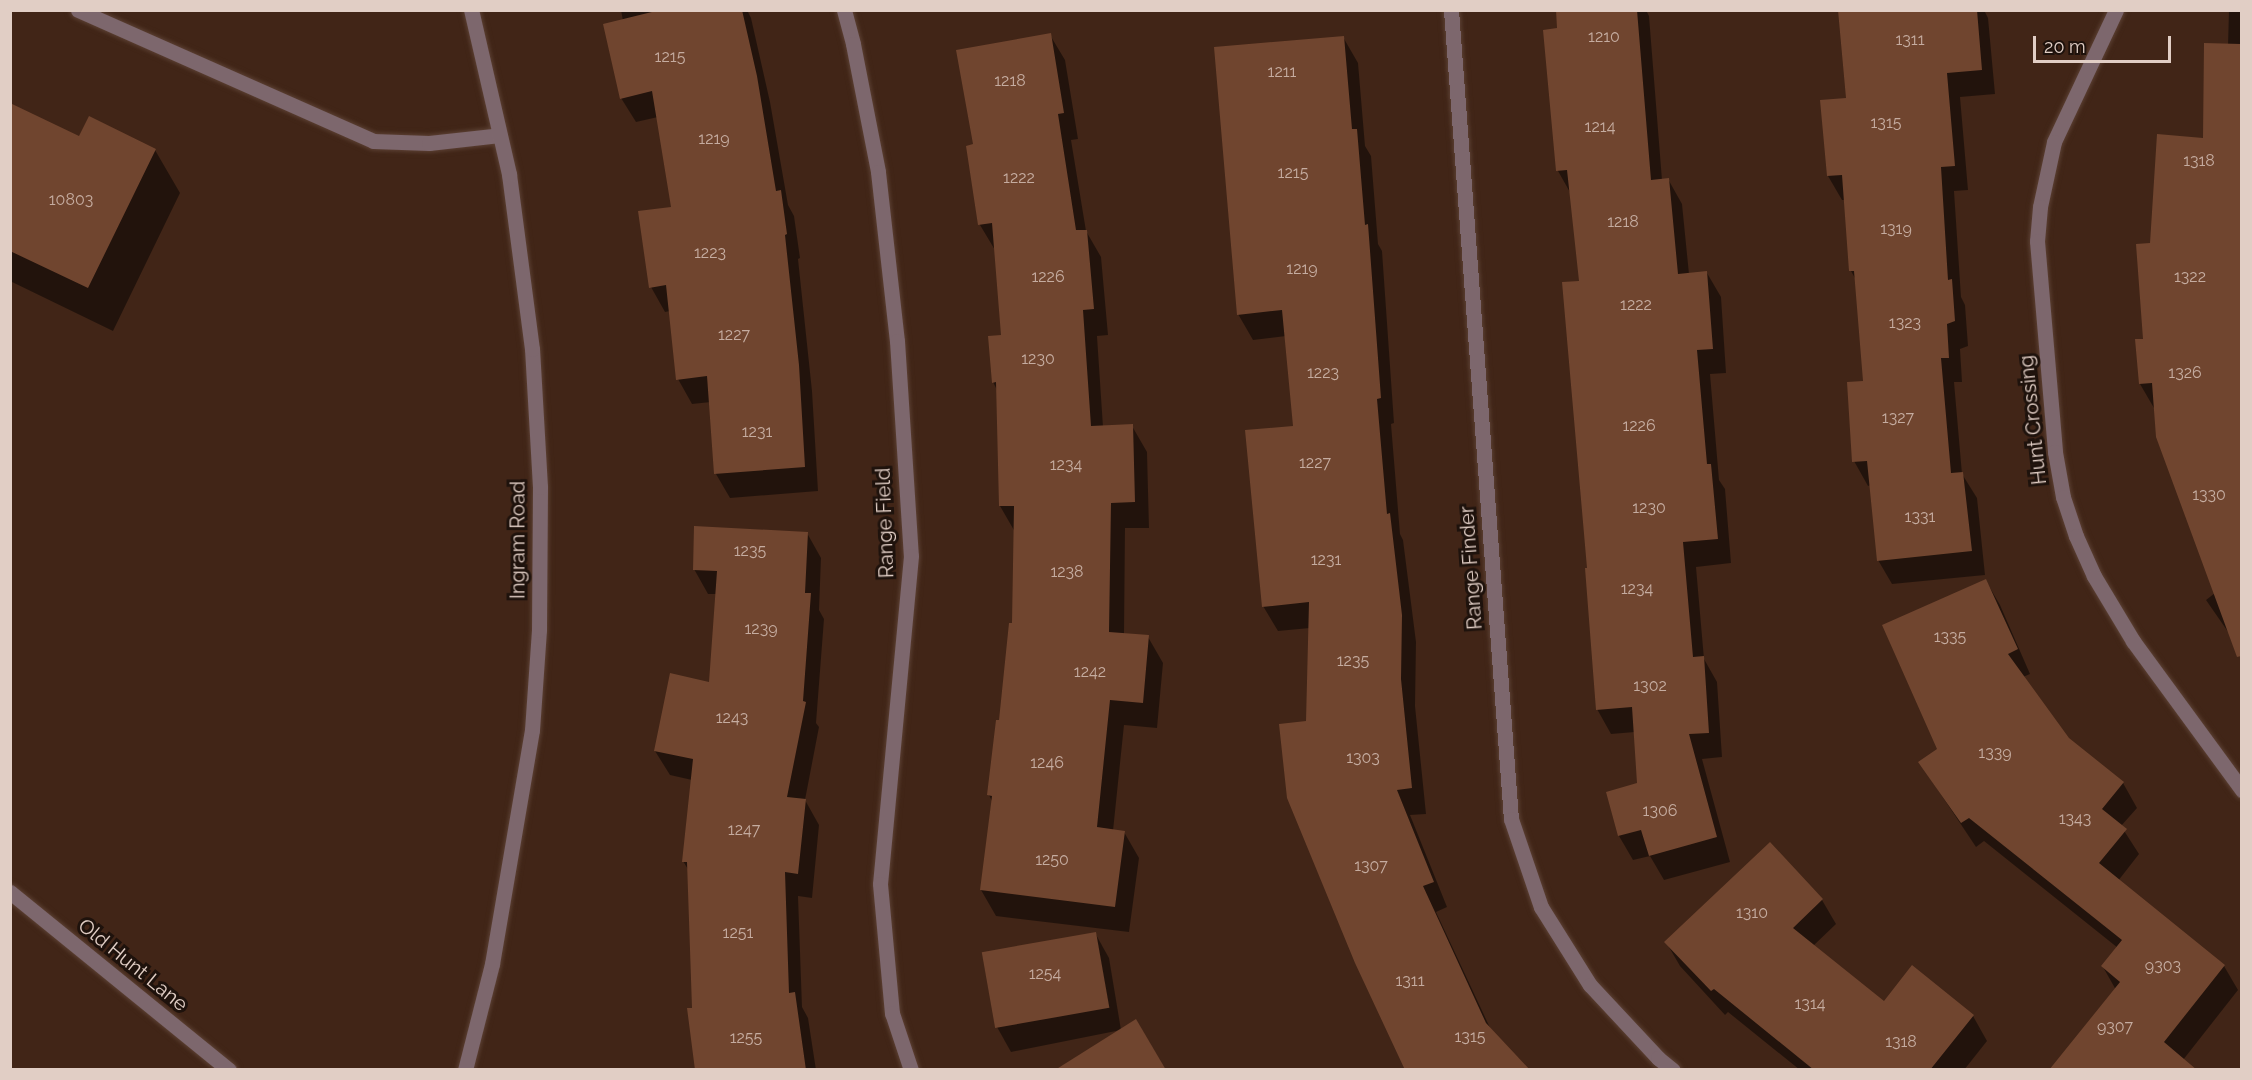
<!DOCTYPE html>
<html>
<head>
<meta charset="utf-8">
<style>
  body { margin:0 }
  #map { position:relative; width:2252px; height:1080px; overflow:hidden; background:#412517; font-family:Raleway,sans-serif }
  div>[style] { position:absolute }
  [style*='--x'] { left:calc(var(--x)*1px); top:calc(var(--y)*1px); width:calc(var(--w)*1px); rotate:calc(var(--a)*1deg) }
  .shadow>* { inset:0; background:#0007 }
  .building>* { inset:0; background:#70452f; transform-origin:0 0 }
  .roads { filter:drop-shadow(0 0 2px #5b4033) drop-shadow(0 0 2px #5b4033) }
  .minor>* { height:15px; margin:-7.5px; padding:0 7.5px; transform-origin:7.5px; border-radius:7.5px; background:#7d676d }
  span { translate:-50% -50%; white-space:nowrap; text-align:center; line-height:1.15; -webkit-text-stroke:6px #1e120c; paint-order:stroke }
  .number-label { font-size:16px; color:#c5aca0 }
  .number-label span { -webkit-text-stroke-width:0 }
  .street-label { font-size:20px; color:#e1cec5 }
  .frame { position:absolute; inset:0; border:12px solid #e1cec5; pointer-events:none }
  .scale { position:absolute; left:2033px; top:36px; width:138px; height:27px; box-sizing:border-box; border:3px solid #e1cec5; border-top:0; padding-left:8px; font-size:18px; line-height:21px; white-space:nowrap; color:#e1cec5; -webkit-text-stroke:4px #1e120c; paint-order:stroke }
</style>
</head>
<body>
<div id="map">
  <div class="shadow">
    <div style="clip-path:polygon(621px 10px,747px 10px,751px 18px,770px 102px,788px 205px,794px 216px,800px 258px,798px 259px,812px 391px,818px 491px,730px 498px,716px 474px,711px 402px,692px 404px,678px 379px,670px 311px,665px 312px,651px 287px,673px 208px,658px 117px,636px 122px,621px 98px,623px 21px)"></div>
    <div style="clip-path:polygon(1557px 10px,1646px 10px,1649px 16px,1662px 180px,1668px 179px,1682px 204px,1689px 274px,1707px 273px,1721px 297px,1726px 373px,1710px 374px,1719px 480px,1725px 489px,1731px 563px,1696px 567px,1704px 659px,1717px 682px,1722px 757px,1702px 759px,1730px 862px,1664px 880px,1650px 856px,1633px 860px,1619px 836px,1608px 793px,1639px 785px,1635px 732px,1611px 734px,1597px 709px,1589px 569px,1580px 282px,1571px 194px,1558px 171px)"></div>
    <div style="clip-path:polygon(1839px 10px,1984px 10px,1988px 18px,1995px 94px,1960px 97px,1968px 190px,1954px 191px,1961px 297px,1965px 305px,1968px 346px,1960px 349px,1962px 382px,1954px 382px,1962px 474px,1977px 498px,1985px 575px,1892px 584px,1878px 560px,1871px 485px,1868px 486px,1854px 461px,1864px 382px,1856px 280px,1851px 271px,1846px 200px,1842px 200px,1828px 176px,1821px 102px,1848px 100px)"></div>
    <div style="clip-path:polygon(2229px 10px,2242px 10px,2242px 652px,2206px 600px,2215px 593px,2154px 408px,2140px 384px,2151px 244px,2204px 139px,2228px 45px)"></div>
    <div style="clip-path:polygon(1050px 35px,1065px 60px,1078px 139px,1071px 140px,1086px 231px,1101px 257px,1108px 335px,1097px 336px,1103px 427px,1132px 426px,1147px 452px,1149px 528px,1125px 528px,1124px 635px,1148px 637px,1163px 663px,1157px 728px,1124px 725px,1113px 831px,1124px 832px,1139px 858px,1129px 932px,996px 916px,981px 890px,992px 801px,989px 795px,1014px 625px,1015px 532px,1000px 506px,997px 390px,993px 382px,1003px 337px,995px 250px,980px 225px,975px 146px)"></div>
    <div style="clip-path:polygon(1343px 37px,1358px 63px,1365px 146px,1371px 156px,1378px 244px,1382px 251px,1394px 423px,1391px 424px,1400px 534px,1403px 540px,1416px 642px,1415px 706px,1426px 814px,1410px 815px,1447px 907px,1436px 912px,1491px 1030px,1406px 1070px,1307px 722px,1310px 628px,1278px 631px,1263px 606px,1295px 427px,1286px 336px,1253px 340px,1238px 314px)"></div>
    <div style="clip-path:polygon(10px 105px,80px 138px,155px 150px,180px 193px,113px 331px,10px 281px)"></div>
    <div style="clip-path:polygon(807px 533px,821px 558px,819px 610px,824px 619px,816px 723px,819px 727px,805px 800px,819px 825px,812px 898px,798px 896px,802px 1007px,808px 1018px,816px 1070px,697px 1070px,689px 871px,683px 861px,692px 780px,670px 775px,655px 751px,711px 683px,717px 594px,708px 594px,694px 569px)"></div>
    <div style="clip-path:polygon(1986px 581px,2000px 605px,2030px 674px,2023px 677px,2068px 739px,2123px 783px,2137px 808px,2121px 826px,2139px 854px,2118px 881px,2224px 966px,2238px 990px,2183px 1060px,2051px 1070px,2116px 990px,2103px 967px,2118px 948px,1984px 841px,1976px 847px,1920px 763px,1939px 749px)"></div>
    <div style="clip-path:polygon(1822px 900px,1836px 924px,1813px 946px,1884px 1003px,1973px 1016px,1987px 1041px,1964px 1070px,1800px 1070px,1728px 1012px,1725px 1015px,1680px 966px,1666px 942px)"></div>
    <div style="clip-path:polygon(1095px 933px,1109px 958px,1121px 1030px,1011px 1052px,997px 1027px)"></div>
  </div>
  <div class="building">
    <div style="clip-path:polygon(660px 10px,742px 10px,757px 76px,776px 191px,781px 190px,787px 234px,785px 235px,799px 365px,805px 467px,714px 474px,707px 376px,676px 380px,666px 285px,649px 288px,638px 211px,671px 207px,652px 91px,620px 99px,603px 24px)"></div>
    <div style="clip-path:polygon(1556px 10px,1637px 10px,1651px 180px,1669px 178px,1678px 274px,1707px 271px,1713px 349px,1697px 350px,1707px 464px,1711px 464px,1718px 539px,1683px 542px,1693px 657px,1704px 656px,1709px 733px,1689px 734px,1717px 837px,1649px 856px,1641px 830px,1618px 836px,1606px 792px,1637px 783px,1632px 707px,1596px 710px,1585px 568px,1587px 568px,1562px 282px,1579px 281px,1567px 170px,1556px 171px,1543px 30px,1557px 28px)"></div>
    <div style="clip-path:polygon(1838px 10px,1977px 10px,1982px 70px,1947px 73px,1955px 166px,1941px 167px,1948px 280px,1952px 279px,1955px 321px,1947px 324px,1949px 358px,1941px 358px,1951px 473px,1963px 472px,1972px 551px,1877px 561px,1867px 461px,1852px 462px,1847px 382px,1863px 381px,1854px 271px,1849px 271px,1842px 175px,1827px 176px,1820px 100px,1846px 98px)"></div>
    <div style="clip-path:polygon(1051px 33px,1064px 113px,1058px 114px,1076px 230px,1087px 230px,1094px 309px,1083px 310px,1091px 426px,1133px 424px,1135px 502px,1111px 503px,1109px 632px,1149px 635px,1143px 703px,1110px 700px,1097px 827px,1125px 831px,1115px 907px,980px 890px,992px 796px,987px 795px,996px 720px,999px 720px,1009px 623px,1012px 623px,1014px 506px,999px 506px,996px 382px,992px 383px,988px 336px,1001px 335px,992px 223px,978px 225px,966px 146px,973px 144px,956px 50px)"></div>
    <div style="clip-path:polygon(1344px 36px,1352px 129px,1357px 129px,1365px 225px,1368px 224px,1381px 398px,1377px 399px,1387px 514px,1390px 513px,1402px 615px,1401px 679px,1412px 788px,1397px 790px,1434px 882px,1423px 886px,1486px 1023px,1530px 1070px,1405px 1070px,1355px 963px,1287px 798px,1279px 724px,1306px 721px,1309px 602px,1262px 607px,1245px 430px,1293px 426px,1282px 310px,1237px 315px,1214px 47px)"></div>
    <div style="clip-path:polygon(2204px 43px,2241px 44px,2241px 656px,2237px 657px,2156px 437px,2152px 383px,2139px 384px,2135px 339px,2143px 339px,2136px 244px,2150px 243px,2157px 134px,2203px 138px)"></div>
    <div style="clip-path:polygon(10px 103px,79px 136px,89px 116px,156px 149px,88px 288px,10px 251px)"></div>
    <div style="clip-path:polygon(694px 526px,808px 532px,805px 593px,811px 593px,803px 701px,806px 702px,787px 797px,806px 799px,798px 874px,785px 872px,789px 993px,795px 992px,806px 1070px,695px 1070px,687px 1008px,692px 1008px,687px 862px,682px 862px,693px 759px,654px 751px,670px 673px,709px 682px,717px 571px,693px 570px)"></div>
    <div style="clip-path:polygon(1986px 579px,2018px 649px,2008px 654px,2069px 738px,2124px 782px,2102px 809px,2127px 829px,2099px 863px,2225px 965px,2164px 1042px,2197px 1070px,2049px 1070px,2120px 982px,2101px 966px,2122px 940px,1969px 818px,1961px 823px,1918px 762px,1937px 749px,1882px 625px)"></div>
    <div style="clip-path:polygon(1770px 842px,1823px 899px,1793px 928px,1884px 1001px,1912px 965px,1974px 1015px,1930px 1070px,1814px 1070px,1714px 989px,1711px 991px,1664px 942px)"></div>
    <div style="left:1096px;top:932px;width:77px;height:116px;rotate:80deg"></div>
    <div style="clip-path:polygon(1136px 1019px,1166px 1070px,1055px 1070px)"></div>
  </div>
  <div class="roads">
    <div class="minor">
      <div style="--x:78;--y:10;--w:323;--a:23.9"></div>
      <div style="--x:373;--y:141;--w:56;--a:2"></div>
      <div style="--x:429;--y:143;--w:71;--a:-6.4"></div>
      <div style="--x:844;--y:10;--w:35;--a:75"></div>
      <div style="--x:853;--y:44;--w:130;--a:78.9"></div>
      <div style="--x:878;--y:172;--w:170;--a:83.6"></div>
      <div style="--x:897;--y:341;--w:215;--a:86.3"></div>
      <div style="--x:911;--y:556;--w:329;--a:95.4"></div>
      <div style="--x:880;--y:884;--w:130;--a:84.7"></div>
      <div style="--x:892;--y:1013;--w:60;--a:71.6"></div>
      <div style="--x:1451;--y:10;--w:811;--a:85.76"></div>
      <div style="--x:1511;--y:819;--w:93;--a:71.2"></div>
      <div style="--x:1541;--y:907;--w:92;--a:57.9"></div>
      <div style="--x:1590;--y:985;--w:100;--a:47"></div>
      <div style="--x:1658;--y:1058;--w:19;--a:39"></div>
      <div style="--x:2116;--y:10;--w:146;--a:115.2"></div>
      <div style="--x:2054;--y:142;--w:66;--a:102.2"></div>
      <div style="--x:2040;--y:207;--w:34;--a:95"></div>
      <div style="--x:2037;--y:241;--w:212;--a:85.1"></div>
      <div style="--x:2055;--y:452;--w:46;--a:79.9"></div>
      <div style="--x:2063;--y:497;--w:41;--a:71.6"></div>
      <div style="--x:2076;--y:536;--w:44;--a:65.8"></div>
      <div style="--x:2094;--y:576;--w:76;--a:59"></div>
      <div style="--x:2133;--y:641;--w:185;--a:53.8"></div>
      <div style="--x:10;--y:892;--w:282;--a:39.1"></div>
      <div style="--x:465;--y:1070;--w:109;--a:-75.7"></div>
      <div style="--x:492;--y:964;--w:237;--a:-80.3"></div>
      <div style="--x:532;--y:730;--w:100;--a:-86"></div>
      <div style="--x:539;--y:630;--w:143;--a:-89.6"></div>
      <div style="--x:540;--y:487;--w:138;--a:-93.3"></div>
      <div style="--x:532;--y:349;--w:177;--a:-97.5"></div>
      <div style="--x:509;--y:174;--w:168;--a:-103"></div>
    </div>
  </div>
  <div class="number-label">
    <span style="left:1604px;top:37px">1210</span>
    <span style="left:1910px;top:40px">1311</span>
    <span style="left:670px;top:57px">1215</span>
    <span style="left:1282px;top:72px">1211</span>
    <span style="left:1010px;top:81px">1218</span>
    <span style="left:1886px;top:123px">1315</span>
    <span style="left:1600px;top:127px">1214</span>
    <span style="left:714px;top:139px">1219</span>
    <span style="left:2199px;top:161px">1318</span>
    <span style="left:1293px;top:173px">1215</span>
    <span style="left:1019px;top:178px">1222</span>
    <span style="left:71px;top:200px">10803</span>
    <span style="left:1623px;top:222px">1218</span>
    <span style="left:1896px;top:229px">1319</span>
    <span style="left:710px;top:253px">1223</span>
    <span style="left:1302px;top:269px">1219</span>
    <span style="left:1048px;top:277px">1226</span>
    <span style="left:2190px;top:277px">1322</span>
    <span style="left:1636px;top:305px">1222</span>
    <span style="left:1905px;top:323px">1323</span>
    <span style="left:734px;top:335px">1227</span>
    <span style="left:1038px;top:359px">1230</span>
    <span style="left:1323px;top:373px">1223</span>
    <span style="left:2185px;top:373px">1326</span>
    <span style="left:1898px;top:418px">1327</span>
    <span style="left:1639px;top:426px">1226</span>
    <span style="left:757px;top:432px">1231</span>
    <span style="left:1315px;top:463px">1227</span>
    <span style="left:1066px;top:465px">1234</span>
    <span style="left:2209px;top:495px">1330</span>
    <span style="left:1649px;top:508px">1230</span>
    <span style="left:1920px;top:517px">1331</span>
    <span style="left:750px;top:551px">1235</span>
    <span style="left:1326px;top:560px">1231</span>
    <span style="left:1067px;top:572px">1238</span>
    <span style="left:1637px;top:589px">1234</span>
    <span style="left:761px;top:629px">1239</span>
    <span style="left:1950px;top:637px">1335</span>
    <span style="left:1353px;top:661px">1235</span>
    <span style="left:1090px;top:672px">1242</span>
    <span style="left:1650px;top:686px">1302</span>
    <span style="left:732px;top:718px">1243</span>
    <span style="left:1995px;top:753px">1339</span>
    <span style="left:1363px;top:758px">1303</span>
    <span style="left:1047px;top:763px">1246</span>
    <span style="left:1660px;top:811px">1306</span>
    <span style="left:2075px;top:819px">1343</span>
    <span style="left:744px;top:830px">1247</span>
    <span style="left:1052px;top:860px">1250</span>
    <span style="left:1371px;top:866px">1307</span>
    <span style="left:1752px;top:913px">1310</span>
    <span style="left:738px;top:933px">1251</span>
    <span style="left:2163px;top:966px">9303</span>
    <span style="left:1045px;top:974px">1254</span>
    <span style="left:1410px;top:981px">1311</span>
    <span style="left:1810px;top:1004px">1314</span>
    <span style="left:2115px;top:1027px">9307</span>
    <span style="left:1470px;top:1037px">1315</span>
    <span style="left:746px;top:1038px">1255</span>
    <span style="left:1901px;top:1042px">1318</span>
  </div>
  <div class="street-label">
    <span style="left:2033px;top:420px;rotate:-96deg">Hunt Crossing</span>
    <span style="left:885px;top:523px;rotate:-92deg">Range Field</span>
    <span style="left:518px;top:540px;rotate:-90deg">Ingram Road</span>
    <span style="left:1471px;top:568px;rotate:-94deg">Range Finder</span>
    <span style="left:133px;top:965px;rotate:39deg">Old Hunt Lane</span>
  </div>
  <div class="frame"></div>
  <div class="scale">20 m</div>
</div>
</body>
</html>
